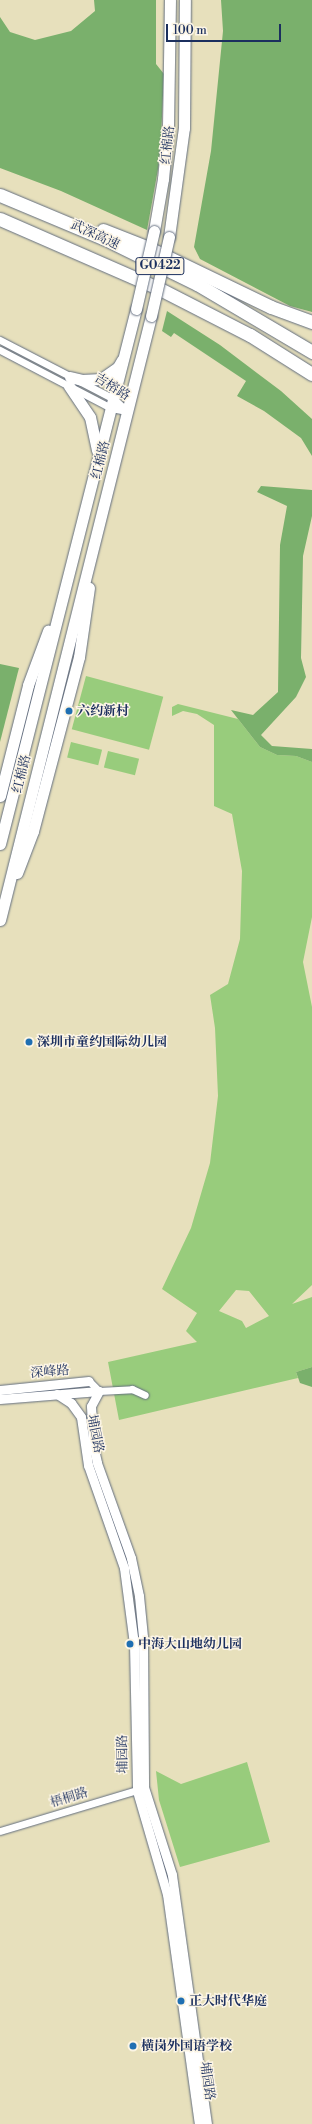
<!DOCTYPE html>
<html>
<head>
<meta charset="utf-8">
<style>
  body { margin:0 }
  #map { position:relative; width:312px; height:2124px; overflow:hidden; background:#e7e0bc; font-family:"Libre Bodoni","Noto Serif SC",serif }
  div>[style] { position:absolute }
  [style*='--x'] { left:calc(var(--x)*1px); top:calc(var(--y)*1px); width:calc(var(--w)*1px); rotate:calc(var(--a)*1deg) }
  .green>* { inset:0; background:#98cc7c; transform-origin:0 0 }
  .forest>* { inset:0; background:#7ab06c }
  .roads { filter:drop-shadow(0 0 1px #626d7f) drop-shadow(0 0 1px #626d7f) }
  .minor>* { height:7px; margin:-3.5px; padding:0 3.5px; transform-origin:3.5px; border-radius:3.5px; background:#fff }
  .tertiary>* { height:9px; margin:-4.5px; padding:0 4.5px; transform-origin:4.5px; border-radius:4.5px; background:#fff }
  .primary>* { height:11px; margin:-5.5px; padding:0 5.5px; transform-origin:5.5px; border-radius:5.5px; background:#fff }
  .motorway>* { height:13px; margin:-6.5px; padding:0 6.5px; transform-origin:6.5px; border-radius:6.5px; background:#fff }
  .bridges { filter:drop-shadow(0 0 1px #626d7f) drop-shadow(0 0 1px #626d7f) }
  .primary-bridge>* { height:11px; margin:-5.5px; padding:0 5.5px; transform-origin:5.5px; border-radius:5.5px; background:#fff }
  .dots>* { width:11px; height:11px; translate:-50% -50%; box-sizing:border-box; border:2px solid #fcf5e5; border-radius:50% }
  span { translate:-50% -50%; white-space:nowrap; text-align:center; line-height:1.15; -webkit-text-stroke:3px #fcf5e5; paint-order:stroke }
  .shield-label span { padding:1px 3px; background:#fcf5e5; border:1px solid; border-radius:3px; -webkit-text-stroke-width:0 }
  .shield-label { font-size:12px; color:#1b2f5e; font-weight:700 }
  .street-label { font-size:13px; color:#1b2f5e }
  .poi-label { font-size:13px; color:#1b2f5e; font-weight:700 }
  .left { translate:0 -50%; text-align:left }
  .scale { position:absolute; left:166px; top:24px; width:115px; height:18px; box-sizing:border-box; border:2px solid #1b2f5e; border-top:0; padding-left:5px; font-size:12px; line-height:14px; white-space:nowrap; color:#1b2f5e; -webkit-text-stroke:3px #fcf5e5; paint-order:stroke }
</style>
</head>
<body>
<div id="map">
  <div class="green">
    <div style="left:86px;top:676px;width:80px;height:55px;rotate:15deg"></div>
    <div style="clip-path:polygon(evenodd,178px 704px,238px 719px,260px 747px,277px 755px,296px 756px,312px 762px,312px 917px,303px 962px,312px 1007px,312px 1285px,292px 1304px,312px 1297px,312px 1367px,296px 1372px,298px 1378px,119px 1420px,108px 1362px,197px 1342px,186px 1331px,197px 1313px,162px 1289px,191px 1228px,210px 1163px,218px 1096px,215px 1028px,210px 995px,228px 984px,240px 939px,242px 871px,232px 814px,214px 806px,214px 725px,197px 714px,183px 711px,172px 716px,172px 707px,178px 704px,236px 1290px,249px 1291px,269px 1316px,246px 1328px,242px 1321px,219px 1311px,236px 1290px)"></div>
    <div style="left:71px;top:742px;width:32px;height:16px;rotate:14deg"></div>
    <div style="left:108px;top:751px;width:32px;height:17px;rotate:14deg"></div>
    <div style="clip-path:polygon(247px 1762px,270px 1842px,180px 1867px,159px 1800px,156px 1771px,181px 1784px)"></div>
  </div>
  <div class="forest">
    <div style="clip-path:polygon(94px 0,156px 0,156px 64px,164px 74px,160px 158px,147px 230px,61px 191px,0 168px,0 17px,10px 32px,35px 40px,71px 31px,95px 11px)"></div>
    <div style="clip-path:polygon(221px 0,312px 0,312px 312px,290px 306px,200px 259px,194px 247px,211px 151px,223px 31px)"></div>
    <div style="clip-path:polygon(167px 311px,220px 345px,281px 391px,312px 419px,312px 456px,301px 438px,264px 411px,237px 396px,246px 381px,174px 333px,171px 337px,162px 331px)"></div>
    <div style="clip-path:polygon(261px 486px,312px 490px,312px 516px,303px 556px,301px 658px,306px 677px,296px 697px,261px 735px,272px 746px,312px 749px,312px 762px,296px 756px,277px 755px,260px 747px,231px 710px,253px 715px,278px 692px,280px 545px,287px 506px,257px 492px)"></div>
    <div style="clip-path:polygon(0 664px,19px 668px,0 742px)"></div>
    <div style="clip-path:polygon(312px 1367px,312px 1387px,300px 1383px,296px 1372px)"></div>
  </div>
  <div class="roads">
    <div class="minor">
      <div style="--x:0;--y:340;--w:128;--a:27.4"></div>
      <div style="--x:114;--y:399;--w:18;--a:43"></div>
      <div style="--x:0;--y:350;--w:125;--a:27.6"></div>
      <div style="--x:111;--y:408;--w:16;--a:11"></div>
      <div style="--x:89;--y:1381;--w:14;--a:45"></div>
      <div style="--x:99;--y:1391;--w:33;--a:-3"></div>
      <div style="--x:132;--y:1389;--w:14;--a:25"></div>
      <div style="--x:0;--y:1831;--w:146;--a:-16.7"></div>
    </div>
    <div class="tertiary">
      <div style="--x:0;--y:1390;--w:89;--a:-5.8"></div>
      <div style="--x:99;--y:1391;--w:17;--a:118"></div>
      <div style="--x:91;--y:1406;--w:39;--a:87"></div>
      <div style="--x:93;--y:1445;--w:18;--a:77"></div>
      <div style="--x:97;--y:1463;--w:101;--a:70.3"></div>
      <div style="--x:131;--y:1558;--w:39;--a:78"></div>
      <div style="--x:139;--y:1596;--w:41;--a:84.4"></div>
      <div style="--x:143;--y:1637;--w:150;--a:89.6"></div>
      <div style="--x:144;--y:1787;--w:92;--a:72.3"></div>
      <div style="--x:172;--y:1875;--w:251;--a:82"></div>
      <div style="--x:57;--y:1394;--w:17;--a:33"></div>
      <div style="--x:71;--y:1403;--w:17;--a:54"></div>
      <div style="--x:81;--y:1417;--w:49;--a:81.7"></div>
      <div style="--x:88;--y:1465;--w:109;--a:70.7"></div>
      <div style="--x:124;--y:1568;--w:77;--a:82.5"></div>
      <div style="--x:134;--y:1644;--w:147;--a:88.8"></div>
      <div style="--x:137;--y:1791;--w:107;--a:73.8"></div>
      <div style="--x:167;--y:1894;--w:232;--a:82.1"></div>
      <div style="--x:0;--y:1399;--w:99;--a:-4.6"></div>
    </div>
    <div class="primary">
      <div style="--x:154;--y:231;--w:53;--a:-80.2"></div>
      <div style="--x:163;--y:179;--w:53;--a:-84.6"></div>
      <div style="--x:168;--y:126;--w:126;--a:-89.1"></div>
      <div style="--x:169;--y:237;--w:110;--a:-82.2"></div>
      <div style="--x:184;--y:128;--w:128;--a:-89.6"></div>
      <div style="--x:70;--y:377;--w:12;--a:14"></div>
      <div style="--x:82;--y:380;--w:19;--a:-3"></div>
      <div style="--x:101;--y:379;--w:21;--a:-35"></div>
      <div style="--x:118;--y:367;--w:8;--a:-60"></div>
      <div style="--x:69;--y:386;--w:37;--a:56"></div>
      <div style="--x:90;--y:417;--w:34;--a:78"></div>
      <div style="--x:0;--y:796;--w:114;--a:-75.8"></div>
      <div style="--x:28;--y:685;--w:58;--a:-69.7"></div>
      <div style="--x:0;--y:844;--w:552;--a:-75.74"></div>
      <div style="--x:17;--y:873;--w:45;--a:-69.1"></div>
      <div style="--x:33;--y:831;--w:180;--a:-75.2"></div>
      <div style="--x:79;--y:657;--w:70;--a:-81.8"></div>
      <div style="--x:0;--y:920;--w:623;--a:-75.96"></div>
    </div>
    <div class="motorway">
      <div style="--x:0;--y:195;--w:112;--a:22.7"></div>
      <div style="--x:103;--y:238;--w:105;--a:26.1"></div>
      <div style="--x:197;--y:284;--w:134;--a:30.6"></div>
      <div style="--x:0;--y:219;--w:172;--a:23.6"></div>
      <div style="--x:158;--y:288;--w:103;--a:27.1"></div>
      <div style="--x:250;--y:335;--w:73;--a:32.2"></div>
      <div style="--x:103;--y:230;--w:52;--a:21.6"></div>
      <div style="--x:151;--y:249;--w:133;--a:25.8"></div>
      <div style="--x:271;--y:307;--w:44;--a:20.1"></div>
    </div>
  </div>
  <div class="bridges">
    <div class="primary-bridge">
      <div style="--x:136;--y:309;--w:80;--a:-77"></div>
      <div style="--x:151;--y:316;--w:81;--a:-77.2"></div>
    </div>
  </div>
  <div class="dots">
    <div style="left:69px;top:711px;background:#1f6fb2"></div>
    <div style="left:29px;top:1042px;background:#1f6fb2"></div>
    <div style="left:130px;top:1644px;background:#1f6fb2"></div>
    <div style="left:181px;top:2001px;background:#1f6fb2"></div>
    <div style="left:133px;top:2046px;background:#1f6fb2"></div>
  </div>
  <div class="shield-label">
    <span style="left:160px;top:266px">G0422</span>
  </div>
  <div class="street-label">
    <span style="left:168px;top:145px;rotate:-84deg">红棉路</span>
    <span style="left:95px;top:235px;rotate:25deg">武深高速</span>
    <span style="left:112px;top:387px;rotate:32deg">吉榕路</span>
    <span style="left:101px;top:460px;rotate:-76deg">红棉路</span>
    <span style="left:22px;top:774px;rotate:-76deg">红棉路</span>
    <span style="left:50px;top:1372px;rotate:-5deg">深峰路</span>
    <span style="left:95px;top:1434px;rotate:79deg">埔园路</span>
    <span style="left:123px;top:1754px;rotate:-91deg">埔园路</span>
    <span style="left:69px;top:1798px;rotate:-17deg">梧桐路</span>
    <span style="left:207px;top:2081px;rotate:82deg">埔园路</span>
  </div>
  <div class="poi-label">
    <span class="left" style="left:77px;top:711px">六约新村</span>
    <span class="left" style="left:37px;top:1042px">深圳市童约国际幼儿园</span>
    <span class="left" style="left:138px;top:1644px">中海大山地幼儿园</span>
    <span class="left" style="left:189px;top:2001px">正大时代华庭</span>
    <span class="left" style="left:141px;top:2046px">横岗外国语学校</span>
  </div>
  <div class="scale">100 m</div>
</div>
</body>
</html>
